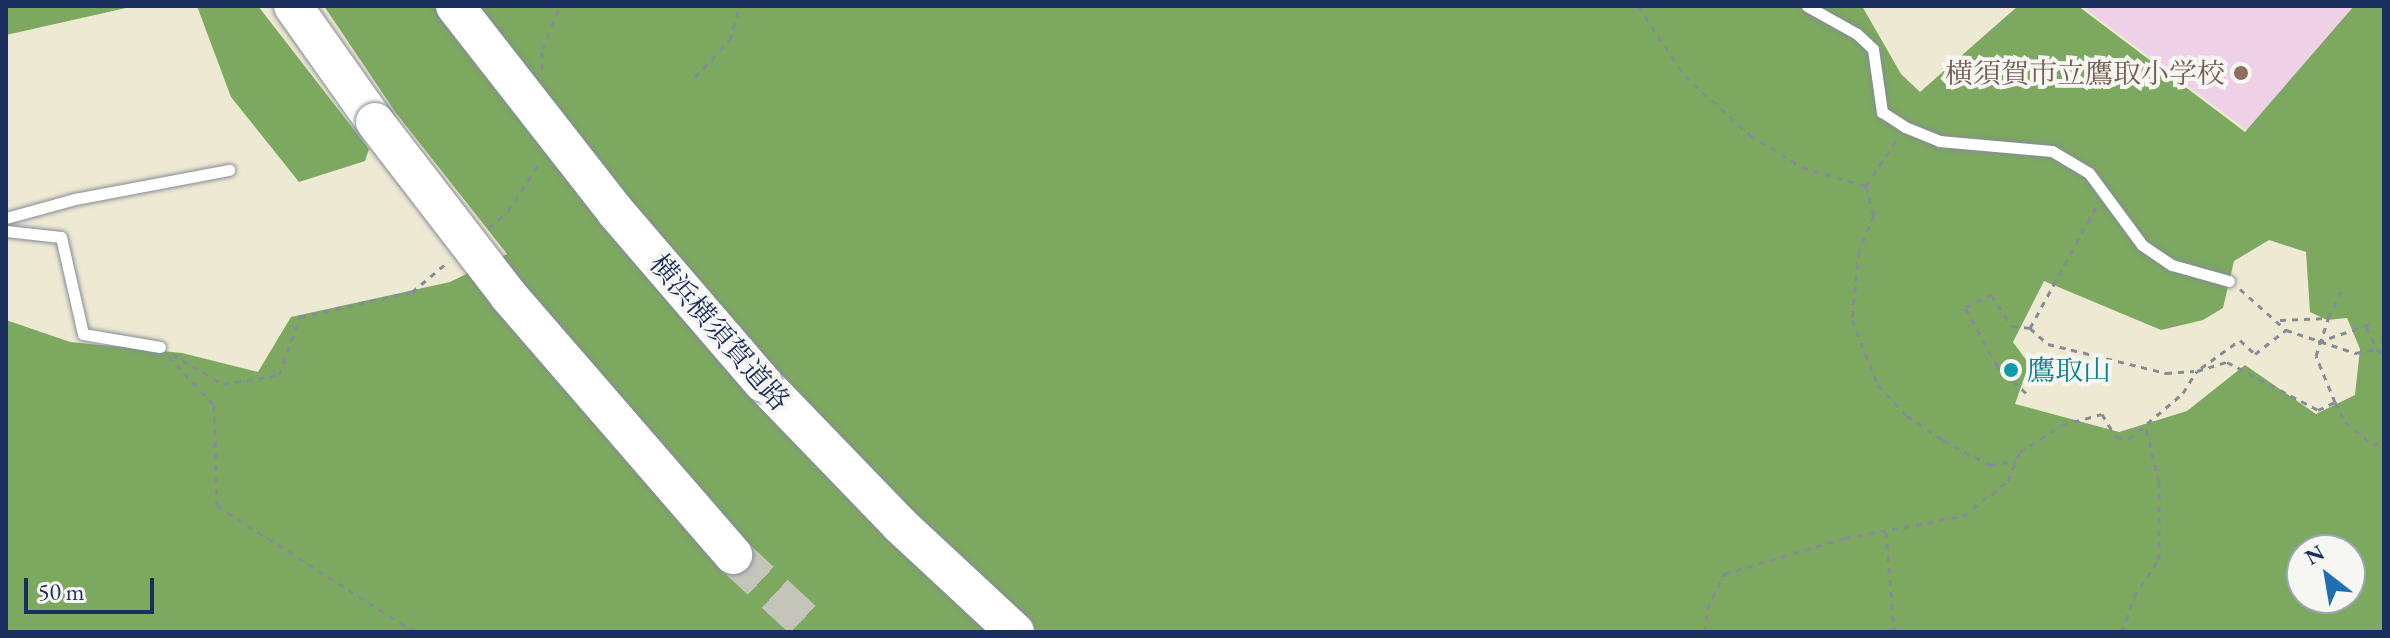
<!DOCTYPE html>
<html>
<head>
<meta charset="utf-8">
<style>
  body { margin:0 }
  #map { position:relative; width:2390px; height:638px; overflow:hidden; background:#eee9d2; font-family:"EB Garamond","Noto Serif JP",serif }
  div>[style] { position:absolute }
  [style*='--x'] { left:calc(var(--x)*1px); top:calc(var(--y)*1px); width:calc(var(--w)*1px); rotate:calc(var(--a)*1deg) }
  .built>* { inset:0; background:#eed0e7 }
  .forest>* { inset:0; background:#7da860 }
  .motorway-tunnel>* { height:38px; margin-top:-19px; transform-origin:0; background:repeating-linear-gradient(90deg,#c4c4bb 0 38px,transparent 0 57px) }
  .path>* { height:3px; margin-top:-1.5px; transform-origin:0; background:repeating-linear-gradient(90deg,#848c98 0 6px,transparent 0 12px) }
  .roads { filter:drop-shadow(0 0 2px #848c98) drop-shadow(0 0 2px #848c98) }
  .service>* { height:11px; margin:-5.5px; padding:0 5.5px; transform-origin:5.5px; border-radius:5.5px; background:#fff }
  .motorway>* { height:38px; margin:-19px; padding:0 19px; transform-origin:19px; border-radius:19px; background:#fff }
  .bridges { filter:drop-shadow(0 0 2px #848c98) drop-shadow(0 0 2px #848c98) }
  .motorway-bridge>* { height:38px; margin:-19px; padding:0 19px; transform-origin:19px; border-radius:19px; background:#fff }
  .dots>* { width:22px; height:22px; translate:-50% -50%; box-sizing:border-box; border:4px solid #f6f6f2; border-radius:50% }
  span { translate:-50% -50%; white-space:nowrap; text-align:center; line-height:1.15; -webkit-text-stroke:8px #f6f6f2; paint-order:stroke }
  .education-label { font-size:28px; color:#785e54 }
  .right { translate:-100% -50%; text-align:right }
  .street-label { font-size:28px; color:#1b2f5e }
  .culture-label { font-size:28px; color:#0d838f }
  .left { translate:0 -50%; text-align:left }
  .frame { position:absolute; inset:0; border:8px solid #1b2f5e; pointer-events:none }
  .north { position:absolute; left:2286px; top:534px; width:80px; height:80px; box-sizing:border-box; background:#f6f6f2; border:2px solid #9ea6b7; border-radius:50%; rotate:329deg; font-size:22px; font-weight:700; line-height:32px; text-align:center; color:#1b2f5e }
  .north::after { content:''; display:block; margin:auto; width:28px; height:36px; background:#1f6fb2; clip-path:polygon(50% 0,100% 100%,50% 72%,0 100%) }
  .scale { position:absolute; left:24px; top:578px; width:130px; height:36px; box-sizing:border-box; border:4px solid #1b2f5e; border-top:0; padding-left:10px; font-size:24px; line-height:28px; white-space:nowrap; color:#1b2f5e; -webkit-text-stroke:6px #f6f6f2; paint-order:stroke }
</style>
</head>
<body>
<div id="map">
  <div class="built">
    <div style="clip-path:polygon(2082px 6px,2364px 6px,2260px 140px)"></div>
  </div>
  <div class="forest">
    <div style="clip-path:polygon(6px 6px,135px 6px,6px 35px)"></div>
    <div style="clip-path:polygon(197px 6px,258px 6px,369px 149px,365px 161px,299px 182px,231px 97px)"></div>
    <div style="clip-path:polygon(evenodd,324px 6px,1862px 6px,1901px 74px,1920px 92px,2018px 6px,2078px 6px,2245px 132px,2354px 6px,2384px 6px,2384px 632px,6px 632px,6px 320px,70px 342px,182px 353px,258px 372px,291px 317px,450px 282px,507px 254px,396px 113px,324px 6px,2269px 240px,2306px 252px,2310px 312px,2327px 320px,2347px 318px,2360px 349px,2355px 395px,2316px 414px,2245px 365px,2187px 411px,2119px 432px,2015px 404px,2029px 364px,2013px 342px,2044px 281px,2161px 330px,2203px 320px,2223px 308px,2234px 261px,2269px 240px,324px 6px,2302px 550px,2350px 550px,2350px 598px,2302px 598px,2302px 550px)"></div>
  </div>
  <div class="motorway-tunnel">
    <div style="--x:733;--y:555;--w:113;--a:42.9"></div>
  </div>
  <div class="path">
    <div style="--x:1638;--y:6;--w:84;--a:56.1"></div>
    <div style="--x:1685;--y:76;--w:88;--a:42.2"></div>
    <div style="--x:1750;--y:135;--w:61;--a:31.6"></div>
    <div style="--x:1802;--y:167;--w:67;--a:16.5"></div>
    <div style="--x:1866;--y:186;--w:30;--a:75"></div>
    <div style="--x:1874;--y:215;--w:39;--a:113"></div>
    <div style="--x:1859;--y:251;--w:69;--a:95.8"></div>
    <div style="--x:1852;--y:320;--w:70;--a:68.2"></div>
    <div style="--x:1878;--y:385;--w:42;--a:46.9"></div>
    <div style="--x:1907;--y:416;--w:43;--a:33.7"></div>
    <div style="--x:1943;--y:440;--w:53;--a:28"></div>
    <div style="--x:1990;--y:465;--w:26;--a:-9"></div>
    <div style="--x:542;--y:70;--w:21;--a:-90"></div>
    <div style="--x:542;--y:49;--w:47;--a:-67.3"></div>
    <div style="--x:695;--y:77;--w:51;--a:-46.6"></div>
    <div style="--x:730;--y:40;--w:35;--a:-74"></div>
    <div style="--x:1866;--y:186;--w:56;--a:-56.6"></div>
    <div style="--x:489;--y:228;--w:25;--a:-42"></div>
    <div style="--x:508;--y:211;--w:59;--a:-56.9"></div>
    <div style="--x:2240;--y:289;--w:62;--a:41.7"></div>
    <div style="--x:2286;--y:330;--w:73;--a:18.4"></div>
    <div style="--x:2355;--y:353;--w:22;--a:-10"></div>
    <div style="--x:2377;--y:349;--w:7;--a:56"></div>
    <div style="--x:2381;--y:355;--w:30;--a:-84"></div>
    <div style="--x:2280;--y:320;--w:48;--a:-2.4"></div>
    <div style="--x:2328;--y:318;--w:30;--a:-63"></div>
    <div style="--x:2366;--y:327;--w:25;--a:63"></div>
    <div style="--x:2030;--y:328;--w:24;--a:42"></div>
    <div style="--x:2048;--y:344;--w:122;--a:13.8"></div>
    <div style="--x:2166;--y:373;--w:28;--a:-4"></div>
    <div style="--x:2318;--y:342;--w:55;--a:-19.1"></div>
    <div style="--x:172;--y:354;--w:59;--a:30.5"></div>
    <div style="--x:223;--y:384;--w:57;--a:-9.1"></div>
    <div style="--x:279;--y:375;--w:62;--a:-70.1"></div>
    <div style="--x:300;--y:317;--w:115;--a:-12.6"></div>
    <div style="--x:412;--y:292;--w:48;--a:-40"></div>
    <div style="--x:168;--y:356;--w:67;--a:46.8"></div>
    <div style="--x:214;--y:405;--w:101;--a:88.3"></div>
    <div style="--x:217;--y:506;--w:235;--a:32.5"></div>
    <div style="--x:2201;--y:368;--w:48;--a:-35.7"></div>
    <div style="--x:2240;--y:340;--w:21;--a:43"></div>
    <div style="--x:2255;--y:354;--w:39;--a:-38"></div>
    <div style="--x:2026;--y:393;--w:40;--a:-137"></div>
    <div style="--x:1997;--y:366;--w:67;--a:-118.5"></div>
    <div style="--x:1965;--y:307;--w:29;--a:-25"></div>
    <div style="--x:1991;--y:295;--w:37;--a:56"></div>
    <div style="--x:2012;--y:326;--w:18;--a:6"></div>
    <div style="--x:2030;--y:328;--w:140;--a:-61.4"></div>
    <div style="--x:2335;--y:402;--w:22;--a:63"></div>
    <div style="--x:2345;--y:422;--w:36;--a:39"></div>
    <div style="--x:2373;--y:445;--w:12;--a:-24"></div>
    <div style="--x:1886;--y:532;--w:100;--a:85.4"></div>
    <div style="--x:1705;--y:632;--w:23;--a:-85"></div>
    <div style="--x:1707;--y:609;--w:39;--a:-64"></div>
    <div style="--x:1724;--y:574;--w:126;--a:-16.6"></div>
    <div style="--x:1845;--y:538;--w:120;--a:-10.6"></div>
    <div style="--x:1963;--y:516;--w:57;--a:-37.9"></div>
    <div style="--x:2008;--y:481;--w:31;--a:-68"></div>
    <div style="--x:2020;--y:452;--w:50;--a:-32.7"></div>
    <div style="--x:2062;--y:425;--w:41;--a:-15.4"></div>
    <div style="--x:2102;--y:414;--w:27;--a:59"></div>
    <div style="--x:2116;--y:437;--w:13;--a:9"></div>
    <div style="--x:2129;--y:439;--w:71;--a:-40.4"></div>
    <div style="--x:2183;--y:393;--w:26;--a:-58"></div>
    <div style="--x:2197;--y:371;--w:31;--a:-17"></div>
    <div style="--x:2227;--y:362;--w:103;--a:27.8"></div>
    <div style="--x:2318;--y:410;--w:19;--a:-25"></div>
    <div style="--x:2335;--y:402;--w:50;--a:-112.4"></div>
    <div style="--x:2316;--y:356;--w:40;--a:-72"></div>
    <div style="--x:2122;--y:632;--w:37;--a:-71"></div>
    <div style="--x:2134;--y:597;--w:45;--a:-56.7"></div>
    <div style="--x:2159;--y:559;--w:77;--a:-90"></div>
    <div style="--x:2159;--y:482;--w:56;--a:-103.5"></div>
  </div>
  <div class="roads">
    <div class="service">
      <div style="--x:1807;--y:6;--w:57;--a:29.2"></div>
      <div style="--x:1857;--y:34;--w:22;--a:43"></div>
      <div style="--x:1873;--y:49;--w:64;--a:81.9"></div>
      <div style="--x:1882;--y:112;--w:27;--a:33"></div>
      <div style="--x:1905;--y:127;--w:37;--a:22"></div>
      <div style="--x:1939;--y:141;--w:113;--a:5.1"></div>
      <div style="--x:2052;--y:151;--w:43;--a:30.7"></div>
      <div style="--x:2089;--y:173;--w:89;--a:53.6"></div>
      <div style="--x:2142;--y:245;--w:36;--a:34"></div>
      <div style="--x:2172;--y:265;--w:59;--a:15.7"></div>
      <div style="--x:6;--y:218;--w:72;--a:-15.4"></div>
      <div style="--x:75;--y:199;--w:157;--a:-10.7"></div>
      <div style="--x:6;--y:231;--w:55;--a:6.2"></div>
      <div style="--x:61;--y:237;--w:99;--a:77.2"></div>
      <div style="--x:83;--y:334;--w:78;--a:9.6"></div>
    </div>
    <div class="motorway">
      <div style="--x:293;--y:6;--w:142;--a:54.7"></div>
      <div style="--x:763;--y:383;--w:197;--a:46"></div>
      <div style="--x:900;--y:525;--w:157;--a:42.9"></div>
    </div>
  </div>
  <div class="bridges">
    <div class="motorway-bridge">
      <div style="--x:455;--y:6;--w:260;--a:52"></div>
      <div style="--x:615;--y:211;--w:227;--a:49.3"></div>
      <div style="--x:375;--y:122;--w:218;--a:52.4"></div>
      <div style="--x:508;--y:295;--w:344;--a:49.1"></div>
    </div>
  </div>
  <div class="dots">
    <div style="left:2241px;top:73px;background:#8d6e63"></div>
    <div style="left:2011px;top:370px;background:#0f9aa8"></div>
  </div>
  <div class="education-label">
    <span class="right" style="left:2225px;top:73px">横須賀市立鷹取小学校</span>
  </div>
  <div class="street-label">
    <span style="left:720px;top:332px;rotate:49deg">横浜横須賀道路</span>
  </div>
  <div class="culture-label">
    <span class="left" style="left:2027px;top:370px">鷹取山</span>
  </div>
  <div class="frame"></div>
  <div class="north">N</div>
  <div class="scale">50 m</div>
</div>
</body>
</html>
